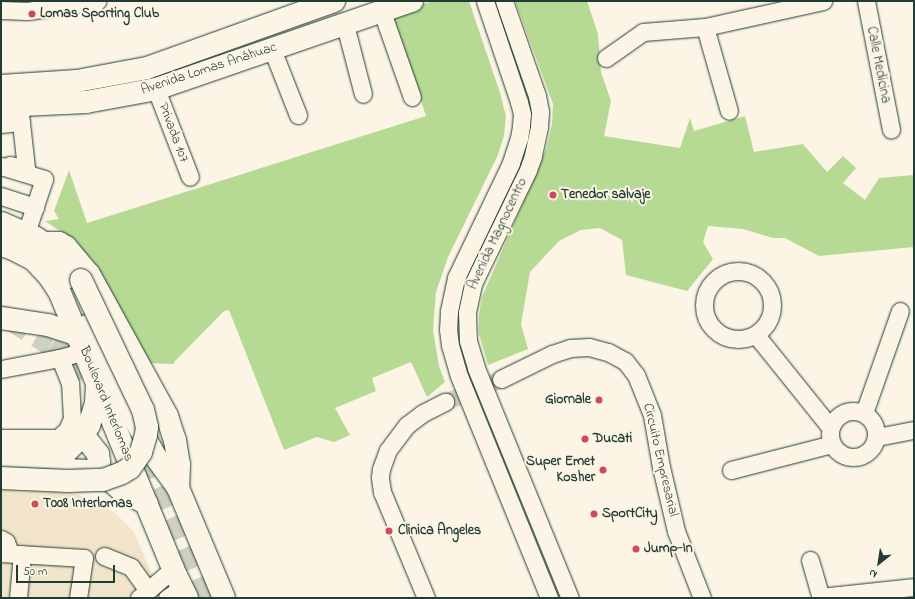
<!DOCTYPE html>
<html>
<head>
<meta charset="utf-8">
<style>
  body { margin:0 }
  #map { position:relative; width:915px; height:599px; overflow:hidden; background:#fcf5e5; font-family:"Indie Flower",sans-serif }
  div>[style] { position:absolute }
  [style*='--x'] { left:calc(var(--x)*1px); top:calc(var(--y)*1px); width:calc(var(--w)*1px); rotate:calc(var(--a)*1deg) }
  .built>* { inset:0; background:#f2e4cb }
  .green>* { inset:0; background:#b6da94 }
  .minor-tunnel>* { height:17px; margin-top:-8.5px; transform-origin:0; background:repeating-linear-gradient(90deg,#d0d0c2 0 17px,transparent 0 25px) }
  .major-tunnel>* { height:22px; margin-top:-11px; transform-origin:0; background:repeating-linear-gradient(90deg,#d0d0c2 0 22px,transparent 0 33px) }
  .roads { filter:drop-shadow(0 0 1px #1f3d34) drop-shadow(0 0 1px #1f3d34) }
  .minor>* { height:17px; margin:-8.5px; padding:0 8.5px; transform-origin:8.5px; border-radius:8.5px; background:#fcf5e5 }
  .minor>.ring { margin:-8.5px; padding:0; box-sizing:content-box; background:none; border:17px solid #fcf5e5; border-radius:50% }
  .major>* { height:22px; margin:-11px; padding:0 11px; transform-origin:11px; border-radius:11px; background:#fcf5e5 }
  .bridges { filter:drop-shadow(0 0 1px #1f3d34) drop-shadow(0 0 1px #1f3d34) }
  .major-bridge>* { height:22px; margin:-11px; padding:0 11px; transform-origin:11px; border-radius:11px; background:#fcf5e5 }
  .dots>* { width:11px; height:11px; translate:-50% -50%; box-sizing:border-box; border:2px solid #fcf5e5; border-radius:50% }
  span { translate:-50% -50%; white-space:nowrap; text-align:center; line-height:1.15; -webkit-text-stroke:4px #fcf5e5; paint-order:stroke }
  .poi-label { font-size:14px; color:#1f3d34; font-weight:700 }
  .left { translate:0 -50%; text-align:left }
  .right { translate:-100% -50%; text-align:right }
  .street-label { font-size:14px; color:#1f3d34 }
  .frame { position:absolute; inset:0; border:2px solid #1f3d34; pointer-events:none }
  .north { position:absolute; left:859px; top:543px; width:40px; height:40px; -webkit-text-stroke:3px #fcf5e5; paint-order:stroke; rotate:210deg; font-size:11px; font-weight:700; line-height:16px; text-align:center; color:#1f3d34 }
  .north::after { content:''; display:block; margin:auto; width:14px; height:18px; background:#1f3d34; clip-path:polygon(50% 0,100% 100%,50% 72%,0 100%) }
  .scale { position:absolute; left:16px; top:565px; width:99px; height:18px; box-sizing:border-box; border:2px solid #1f3d34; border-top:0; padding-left:5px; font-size:12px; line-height:14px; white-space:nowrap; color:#1f3d34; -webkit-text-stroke:3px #fcf5e5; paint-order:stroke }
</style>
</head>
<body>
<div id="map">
  <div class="built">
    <div style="clip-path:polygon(1px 490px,70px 492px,92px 500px,115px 513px,134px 532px,162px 598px,1px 598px)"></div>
  </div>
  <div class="green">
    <div style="clip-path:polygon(432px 1px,469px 1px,500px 93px,506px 116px,504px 136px,497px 157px,448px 257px,436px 292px,433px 330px,439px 366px,445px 382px,427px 397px,411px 362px,372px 378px,376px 391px,335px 408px,350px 435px,334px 442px,317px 437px,284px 450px,229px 310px,224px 311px,175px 361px,174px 364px,142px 363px,69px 237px,45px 221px,59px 219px,54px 211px,69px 170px,87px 223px,426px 116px,393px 16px)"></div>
    <div style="clip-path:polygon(515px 1px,587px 1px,598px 34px,601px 72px,611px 101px,604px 136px,680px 148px,690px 118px,694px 131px,745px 116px,754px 152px,803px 144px,827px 172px,843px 156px,856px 168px,843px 183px,865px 200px,879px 178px,914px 175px,914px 247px,819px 256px,785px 238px,773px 238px,743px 229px,708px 226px,703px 242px,713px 259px,687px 291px,626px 275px,622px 240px,600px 228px,581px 230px,559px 241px,530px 272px,521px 324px,528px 349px,488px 365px,479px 334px,479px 315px,482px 297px,546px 149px,552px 124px,553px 104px)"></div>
  </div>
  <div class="minor-tunnel">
    <div style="--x:445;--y:402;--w:61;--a:-22.3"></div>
  </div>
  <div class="major-tunnel">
    <div style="--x:9;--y:319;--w:49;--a:31.8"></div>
    <div style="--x:51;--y:345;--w:24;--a:36"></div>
    <div style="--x:70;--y:359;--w:41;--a:43"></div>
    <div style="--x:148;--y:456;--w:155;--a:66.4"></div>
  </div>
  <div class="roads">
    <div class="minor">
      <div style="--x:485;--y:1;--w:107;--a:71.4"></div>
      <div style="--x:519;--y:102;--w:12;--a:76"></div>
      <div style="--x:522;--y:114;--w:12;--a:95"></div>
      <div style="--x:521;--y:126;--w:12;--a:99"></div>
      <div style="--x:519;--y:138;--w:26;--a:108"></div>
      <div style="--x:511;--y:163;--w:127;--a:115.6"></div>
      <div style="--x:456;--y:278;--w:35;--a:102"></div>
      <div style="--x:449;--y:312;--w:17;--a:93"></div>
      <div style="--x:448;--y:329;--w:16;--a:83"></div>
      <div style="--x:450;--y:345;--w:32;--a:74"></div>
      <div style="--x:459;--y:376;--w:240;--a:67.9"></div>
      <div style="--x:504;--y:1;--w:101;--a:70.8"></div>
      <div style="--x:537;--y:96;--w:16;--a:79"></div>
      <div style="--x:540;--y:112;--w:15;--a:94"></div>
      <div style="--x:539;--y:127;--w:30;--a:102"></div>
      <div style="--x:533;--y:156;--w:15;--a:110"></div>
      <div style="--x:528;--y:170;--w:127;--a:115.8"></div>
      <div style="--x:473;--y:284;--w:30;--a:102"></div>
      <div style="--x:467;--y:313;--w:28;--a:88"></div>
      <div style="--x:468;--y:341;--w:28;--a:73"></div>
      <div style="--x:476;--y:368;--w:248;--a:67.8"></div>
      <div style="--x:866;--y:1;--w:131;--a:79"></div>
      <div style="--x:1;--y:10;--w:26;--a:2"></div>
      <div style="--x:27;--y:11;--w:71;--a:-8.1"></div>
      <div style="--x:382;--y:12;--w:90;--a:70.6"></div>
      <div style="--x:345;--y:25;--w:71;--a:75.4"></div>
      <div style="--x:705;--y:27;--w:87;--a:74.1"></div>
      <div style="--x:272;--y:49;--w:71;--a:68.5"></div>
      <div style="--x:606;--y:58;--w:45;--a:-35.1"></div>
      <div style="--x:643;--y:32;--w:62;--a:-4.6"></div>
      <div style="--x:705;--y:27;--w:121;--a:-12.4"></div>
      <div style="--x:156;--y:89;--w:94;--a:68.9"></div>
      <div style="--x:1;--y:124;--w:20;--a:-6"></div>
      <div style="--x:10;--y:165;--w:16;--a:11"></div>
      <div style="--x:26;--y:168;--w:63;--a:-96.3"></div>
      <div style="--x:1;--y:166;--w:45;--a:16.8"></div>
      <div style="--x:44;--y:179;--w:57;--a:108.4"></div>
      <div style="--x:1;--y:196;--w:36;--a:18"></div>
      <div class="ring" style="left:704px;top:271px;width:51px;height:51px"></div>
      <div style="--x:756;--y:335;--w:118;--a:51.2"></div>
      <div style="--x:1;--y:369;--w:60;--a:-10.6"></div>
      <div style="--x:60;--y:358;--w:26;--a:-16"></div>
      <div style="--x:501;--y:379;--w:57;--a:-26.1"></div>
      <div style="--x:552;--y:354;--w:19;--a:-18"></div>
      <div style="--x:570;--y:348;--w:19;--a:-3"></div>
      <div style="--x:589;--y:347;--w:20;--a:15"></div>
      <div style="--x:608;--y:352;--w:19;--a:28"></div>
      <div style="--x:625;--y:361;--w:18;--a:52"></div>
      <div style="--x:636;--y:375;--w:43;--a:68.2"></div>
      <div style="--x:652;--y:415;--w:53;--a:80.2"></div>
      <div style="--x:661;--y:467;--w:66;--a:76.8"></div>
      <div style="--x:676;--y:531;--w:72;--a:68.8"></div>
      <div class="ring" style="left:830px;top:411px;width:29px;height:29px"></div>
      <div style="--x:864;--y:413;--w:108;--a:-70.6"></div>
      <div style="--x:877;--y:437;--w:38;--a:-11"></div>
      <div style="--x:1;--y:438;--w:57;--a:0"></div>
      <div style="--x:58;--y:438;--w:12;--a:-42"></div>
      <div style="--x:67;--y:430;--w:12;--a:-66"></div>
      <div style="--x:72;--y:419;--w:36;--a:-93"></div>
      <div style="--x:70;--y:383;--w:27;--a:-112"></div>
      <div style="--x:731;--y:470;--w:104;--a:-14.4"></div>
      <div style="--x:1;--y:539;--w:6;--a:31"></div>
      <div style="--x:6;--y:542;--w:12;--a:70"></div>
      <div style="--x:1;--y:553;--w:83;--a:3.4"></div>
      <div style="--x:84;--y:558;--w:40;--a:98.5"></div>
      <div style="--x:104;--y:556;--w:29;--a:22"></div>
      <div style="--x:131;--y:567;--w:24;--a:54"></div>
      <div style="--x:810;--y:560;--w:40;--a:74"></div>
      <div style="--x:820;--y:597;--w:95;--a:-6.1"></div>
      <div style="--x:18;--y:598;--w:44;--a:-84.8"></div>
      <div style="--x:139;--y:598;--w:45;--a:-40.5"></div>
      <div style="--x:167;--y:598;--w:17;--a:-33"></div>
      <div style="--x:426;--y:598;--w:115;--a:-112.5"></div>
      <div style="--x:382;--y:492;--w:15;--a:-98"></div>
      <div style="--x:380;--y:477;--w:8;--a:-83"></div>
      <div style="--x:381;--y:469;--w:20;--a:-70"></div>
      <div style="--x:388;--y:450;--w:31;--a:-53"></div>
      <div style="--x:407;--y:425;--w:20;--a:-37"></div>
      <div style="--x:423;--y:413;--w:25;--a:-27"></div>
    </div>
    <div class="major">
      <div style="--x:1;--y:86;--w:76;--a:-3.8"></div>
      <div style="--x:77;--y:81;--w:71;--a:-10.5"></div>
      <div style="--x:147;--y:68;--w:199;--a:-19.7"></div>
      <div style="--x:1;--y:106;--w:85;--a:-2.7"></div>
      <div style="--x:86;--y:102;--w:71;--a:-10.5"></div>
      <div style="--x:156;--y:89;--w:271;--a:-19"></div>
      <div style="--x:1;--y:223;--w:38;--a:23"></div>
      <div style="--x:36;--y:238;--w:22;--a:32"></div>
      <div style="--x:43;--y:243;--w:42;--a:55.6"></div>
      <div style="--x:43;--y:243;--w:16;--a:0"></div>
      <div style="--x:59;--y:243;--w:8;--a:30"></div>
      <div style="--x:66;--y:247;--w:35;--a:50"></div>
      <div style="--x:89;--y:274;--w:162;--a:61.2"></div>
      <div style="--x:167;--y:416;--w:25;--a:72"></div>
      <div style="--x:175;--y:440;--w:24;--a:81"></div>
      <div style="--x:179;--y:464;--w:24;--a:92"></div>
      <div style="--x:1;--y:245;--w:10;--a:17"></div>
      <div style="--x:11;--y:248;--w:25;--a:27"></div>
      <div style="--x:33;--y:259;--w:23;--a:47"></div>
      <div style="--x:49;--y:276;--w:20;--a:57"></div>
      <div style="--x:60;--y:293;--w:298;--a:67.7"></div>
      <div style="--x:173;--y:569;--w:32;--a:64"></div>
      <div style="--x:1;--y:318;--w:48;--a:8.5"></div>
      <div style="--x:48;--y:325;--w:33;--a:18"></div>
      <div style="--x:89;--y:325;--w:75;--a:65.5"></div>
      <div style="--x:120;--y:393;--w:72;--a:60.9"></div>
      <div style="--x:155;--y:456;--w:39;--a:54"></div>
      <div style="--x:178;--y:488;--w:119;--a:67.3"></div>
      <div style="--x:1;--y:456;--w:56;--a:2"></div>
      <div style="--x:57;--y:458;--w:11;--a:-34"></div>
      <div style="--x:66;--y:452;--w:24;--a:-45"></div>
      <div style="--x:83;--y:435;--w:12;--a:-59"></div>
      <div style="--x:89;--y:425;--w:23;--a:-72"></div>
      <div style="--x:96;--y:403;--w:18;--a:-87"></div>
      <div style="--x:96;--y:468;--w:35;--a:41"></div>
      <div style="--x:122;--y:491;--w:28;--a:27"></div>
      <div style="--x:64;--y:470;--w:27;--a:2"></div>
      <div style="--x:91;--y:471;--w:6;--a:-31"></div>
      <div style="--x:96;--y:468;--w:7;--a:-63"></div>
      <div style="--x:99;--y:462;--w:8;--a:-97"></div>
      <div style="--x:98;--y:454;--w:24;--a:-128"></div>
    </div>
  </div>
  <div class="bridges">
    <div class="major-bridge">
      <div style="--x:1;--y:478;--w:67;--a:2.6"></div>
      <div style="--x:68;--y:481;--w:35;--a:-2"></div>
      <div style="--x:103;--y:480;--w:20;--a:-20"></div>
      <div style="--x:122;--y:473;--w:9;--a:-32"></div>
      <div style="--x:130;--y:468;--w:19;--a:-55"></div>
      <div style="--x:141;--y:452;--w:18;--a:-74"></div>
      <div style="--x:146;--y:435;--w:8;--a:-83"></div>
      <div style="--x:147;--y:427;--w:17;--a:-103"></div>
      <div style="--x:143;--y:410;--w:144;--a:-115.5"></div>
    </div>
  </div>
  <div class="dots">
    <div style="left:32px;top:14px;background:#d1495b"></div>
    <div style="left:553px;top:195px;background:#d1495b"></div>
    <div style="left:599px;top:400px;background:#d1495b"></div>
    <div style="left:585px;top:439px;background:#d1495b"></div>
    <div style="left:603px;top:470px;background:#d1495b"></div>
    <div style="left:35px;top:504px;background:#d1495b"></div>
    <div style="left:594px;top:514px;background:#d1495b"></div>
    <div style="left:389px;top:531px;background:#d1495b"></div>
    <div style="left:636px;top:549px;background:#d1495b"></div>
  </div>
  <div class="poi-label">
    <span class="left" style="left:40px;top:14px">Lomas Sporting Club</span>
    <span class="left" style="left:561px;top:195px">Tenedor salvaje</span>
    <span class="right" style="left:591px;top:400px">Giornale</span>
    <span class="left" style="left:593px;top:439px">Ducati</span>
    <span class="right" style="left:595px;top:470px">Super Emet<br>Kosher</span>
    <span class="left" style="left:43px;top:504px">T008 Interlomas</span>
    <span class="left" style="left:602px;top:514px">SportCity</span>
    <span class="left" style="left:398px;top:531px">Clinica Angeles</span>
    <span class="left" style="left:644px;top:549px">Jump-In</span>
  </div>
  <div class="street-label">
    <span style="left:878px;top:65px;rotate:79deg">Calle Medicina</span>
    <span style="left:209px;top:69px;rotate:-18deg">Avenida Lomas Anáhuac</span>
    <span style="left:173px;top:133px;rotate:69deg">Privada 107</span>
    <span style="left:498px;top:234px;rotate:-65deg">Avenida Magnocentro</span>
    <span style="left:106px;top:404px;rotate:68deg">Boulevard Interlomas</span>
    <span style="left:660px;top:460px;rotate:77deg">Circuito Empresarial</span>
  </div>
  <div class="frame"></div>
  <div class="north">N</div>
  <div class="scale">50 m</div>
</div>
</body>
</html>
